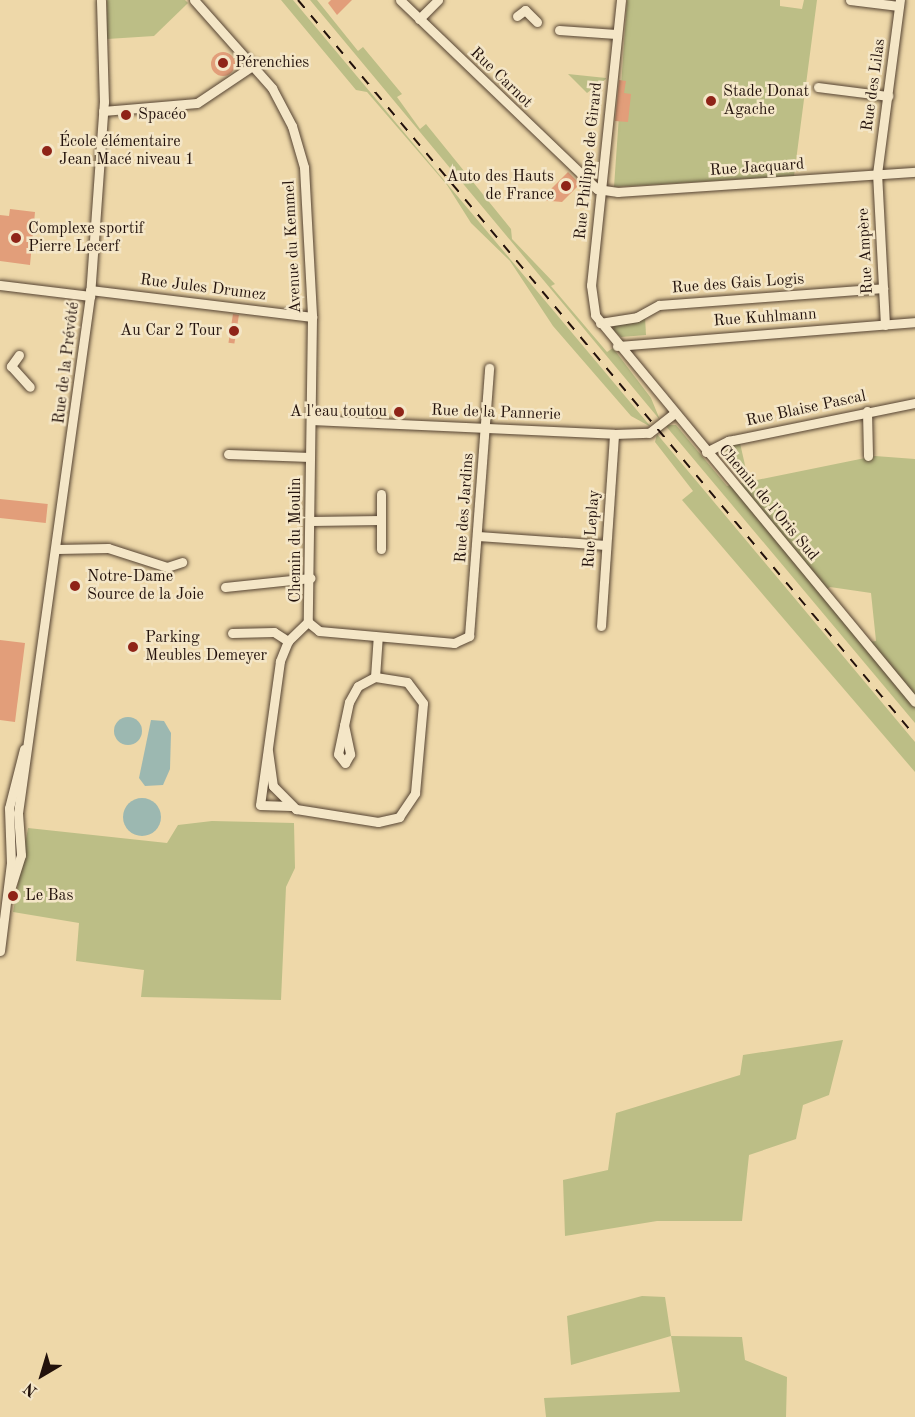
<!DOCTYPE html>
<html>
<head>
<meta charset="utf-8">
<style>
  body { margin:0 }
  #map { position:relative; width:915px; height:1417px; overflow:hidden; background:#eed8a9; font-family:"Old Standard TT",serif }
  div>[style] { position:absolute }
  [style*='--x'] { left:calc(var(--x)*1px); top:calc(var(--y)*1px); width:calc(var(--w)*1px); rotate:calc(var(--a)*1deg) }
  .green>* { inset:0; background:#bcbe86 }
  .water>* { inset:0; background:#9cb8b1 }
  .round { border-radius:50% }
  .building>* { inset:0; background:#e29e7a; transform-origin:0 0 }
  .roads { filter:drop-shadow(0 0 2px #554332) drop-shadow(0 0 2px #554332) }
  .minor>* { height:9px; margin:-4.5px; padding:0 4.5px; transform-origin:4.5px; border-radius:4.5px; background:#f4e6c7 }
  .rail>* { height:2px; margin-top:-1px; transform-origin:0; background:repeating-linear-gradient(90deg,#22110b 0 10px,transparent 0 20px) }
  .dots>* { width:16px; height:16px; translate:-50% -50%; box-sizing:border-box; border:3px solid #f4e6c7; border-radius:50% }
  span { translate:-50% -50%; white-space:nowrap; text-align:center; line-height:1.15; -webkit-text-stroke:5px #f4e6c7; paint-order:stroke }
  .poi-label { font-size:16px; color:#22110b }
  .left { translate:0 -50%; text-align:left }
  .right { translate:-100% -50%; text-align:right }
  .street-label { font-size:16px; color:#22110b }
  .north { position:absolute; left:12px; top:1345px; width:60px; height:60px; -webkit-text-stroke:4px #f4e6c7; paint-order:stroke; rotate:218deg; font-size:16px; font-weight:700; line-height:24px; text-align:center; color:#22110b }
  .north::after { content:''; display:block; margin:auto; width:21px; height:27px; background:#22110b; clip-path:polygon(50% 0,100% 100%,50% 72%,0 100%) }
</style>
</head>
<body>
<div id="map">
  <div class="green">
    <div style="clip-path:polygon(107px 0,185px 0,188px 3px,154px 36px,107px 39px)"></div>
    <div style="clip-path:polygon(281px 0,293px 0,651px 427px,631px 416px,553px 326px,510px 261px,471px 223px,447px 185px,367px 92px,356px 90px)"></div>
    <div style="clip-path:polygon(310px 0,317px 0,358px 51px,363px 47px,402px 94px,397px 97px,420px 129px,426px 124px,511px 229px,512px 239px,555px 284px,551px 286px,607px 352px,613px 348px,651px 398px,660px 420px)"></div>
    <div style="clip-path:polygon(627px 0,780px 0,780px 6px,802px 9px,804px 0,817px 0,794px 176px,614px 187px)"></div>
    <div style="clip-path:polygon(568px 74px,606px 78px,606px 79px,587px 93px)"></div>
    <div style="clip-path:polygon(645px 317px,646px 335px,621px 337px,613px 330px,615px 324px)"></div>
    <div style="clip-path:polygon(evenodd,665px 425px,676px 425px,727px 486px,875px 456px,915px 459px,915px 723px,665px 425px,830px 587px,871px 593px,876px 641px,869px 642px,826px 590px,830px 587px)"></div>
    <div style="clip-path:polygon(657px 434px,915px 742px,915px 772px,682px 500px,693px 491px,655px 442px)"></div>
    <div style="clip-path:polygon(740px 443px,747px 474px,743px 475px,726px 460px,730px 456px,723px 447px)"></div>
    <div style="clip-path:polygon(212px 821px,294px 823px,295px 868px,286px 887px,281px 1000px,141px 997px,144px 970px,76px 961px,79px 923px,13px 912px,28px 828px,167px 843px,178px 825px)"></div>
    <div style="clip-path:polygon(843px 1040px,829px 1095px,803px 1105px,796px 1139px,749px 1155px,742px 1221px,657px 1221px,565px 1236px,563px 1180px,608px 1170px,616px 1113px,740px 1075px,743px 1055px)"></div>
    <div style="clip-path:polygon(642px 1296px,665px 1297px,671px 1336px,742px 1337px,745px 1360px,787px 1377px,786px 1417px,546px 1417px,544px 1398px,680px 1392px,671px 1336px,571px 1365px,567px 1316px)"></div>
  </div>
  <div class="water">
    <div class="round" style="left:114px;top:717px;width:28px;height:28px"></div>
    <div style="clip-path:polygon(151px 720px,164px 721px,171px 733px,170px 769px,163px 785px,145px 786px,139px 778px)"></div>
    <div class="round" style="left:123px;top:798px;width:38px;height:38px"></div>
  </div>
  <div class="building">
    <div style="clip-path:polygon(331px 0,352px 0,337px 15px,328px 3px)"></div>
    <div class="round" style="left:211px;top:52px;width:24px;height:24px"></div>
    <div style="clip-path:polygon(619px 80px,626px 81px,624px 93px,631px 94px,628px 122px,615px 121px)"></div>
    <div style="clip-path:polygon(568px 172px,580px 184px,562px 202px,540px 200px)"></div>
    <div style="clip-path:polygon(10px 209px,35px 212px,30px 265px,0 261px,0 215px,9px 216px)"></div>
    <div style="left:233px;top:314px;width:6px;height:29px;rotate:9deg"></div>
    <div style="left:0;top:499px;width:48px;height:19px;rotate:6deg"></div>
    <div style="clip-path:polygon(0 640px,25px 643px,15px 722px,0 720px)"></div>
  </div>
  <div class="roads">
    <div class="minor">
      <div style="--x:194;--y:0;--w:118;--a:48.4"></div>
      <div style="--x:272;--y:88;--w:43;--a:62.2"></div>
      <div style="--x:292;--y:126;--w:43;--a:73.7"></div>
      <div style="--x:304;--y:167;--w:150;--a:86.9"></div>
      <div style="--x:312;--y:317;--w:305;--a:90.8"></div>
      <div style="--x:308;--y:622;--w:14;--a:39"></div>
      <div style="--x:319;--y:631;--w:136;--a:5.1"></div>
      <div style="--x:454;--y:643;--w:17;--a:-25"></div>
      <div style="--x:469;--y:636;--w:269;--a:-85.7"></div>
      <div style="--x:400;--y:0;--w:273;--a:43.8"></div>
      <div style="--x:597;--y:189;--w:21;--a:8"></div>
      <div style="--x:618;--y:192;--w:298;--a:-3.9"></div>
      <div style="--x:621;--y:0;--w:287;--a:96"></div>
      <div style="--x:591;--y:285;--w:30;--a:82"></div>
      <div style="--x:595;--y:315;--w:502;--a:50.41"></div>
      <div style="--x:850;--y:0;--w:49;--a:7"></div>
      <div style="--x:517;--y:16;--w:10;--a:-37"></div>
      <div style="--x:525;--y:10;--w:17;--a:45"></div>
      <div style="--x:419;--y:19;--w:27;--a:-45"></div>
      <div style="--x:559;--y:30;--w:57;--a:4"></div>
      <div style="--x:818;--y:87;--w:71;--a:7.3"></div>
      <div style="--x:103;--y:111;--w:94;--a:-4.9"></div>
      <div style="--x:197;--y:103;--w:70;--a:-33.9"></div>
      <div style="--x:0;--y:285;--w:91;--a:7"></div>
      <div style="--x:90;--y:290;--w:224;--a:6.9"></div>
      <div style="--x:600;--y:323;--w:37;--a:-9"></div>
      <div style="--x:637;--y:317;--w:25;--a:-29"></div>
      <div style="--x:659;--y:305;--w:225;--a:-4.3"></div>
      <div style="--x:885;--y:325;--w:151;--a:-93"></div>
      <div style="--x:877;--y:174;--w:176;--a:-82.5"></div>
      <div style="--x:617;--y:346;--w:299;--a:-4.6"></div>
      <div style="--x:19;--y:355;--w:14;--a:126"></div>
      <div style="--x:11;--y:366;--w:28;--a:48"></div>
      <div style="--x:867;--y:411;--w:45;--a:88.7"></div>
      <div style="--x:311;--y:420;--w:303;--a:2.6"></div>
      <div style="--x:614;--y:434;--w:35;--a:-2"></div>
      <div style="--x:649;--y:433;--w:31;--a:-38"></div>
      <div style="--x:706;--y:452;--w:25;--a:-27"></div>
      <div style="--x:728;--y:441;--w:191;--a:-11.5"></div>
      <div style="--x:228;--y:454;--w:82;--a:2.1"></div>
      <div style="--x:381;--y:494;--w:55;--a:90"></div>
      <div style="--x:311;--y:521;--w:70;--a:-0.8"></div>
      <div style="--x:478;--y:536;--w:128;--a:4"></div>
      <div style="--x:57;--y:549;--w:51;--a:-1.1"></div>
      <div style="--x:108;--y:548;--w:62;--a:17.9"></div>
      <div style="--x:167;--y:567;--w:16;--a:-18"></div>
      <div style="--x:225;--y:587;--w:86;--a:-6"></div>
      <div style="--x:601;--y:626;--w:192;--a:-86.1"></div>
      <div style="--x:232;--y:633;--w:42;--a:-1.4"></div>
      <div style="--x:274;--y:632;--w:17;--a:33"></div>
      <div style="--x:288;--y:641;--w:28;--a:-44"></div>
      <div style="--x:288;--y:641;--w:22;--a:112"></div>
      <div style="--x:280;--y:661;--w:145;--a:97.9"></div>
      <div style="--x:260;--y:805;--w:31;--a:2"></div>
      <div style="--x:344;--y:725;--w:30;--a:78"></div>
      <div style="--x:350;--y:754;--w:10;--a:119"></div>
      <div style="--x:345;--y:763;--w:11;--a:-128"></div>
      <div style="--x:338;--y:754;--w:53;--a:-78.1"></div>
      <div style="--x:349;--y:702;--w:18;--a:-61"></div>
      <div style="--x:358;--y:686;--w:19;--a:-28"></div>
      <div style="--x:375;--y:677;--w:39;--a:-86"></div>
      <div style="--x:268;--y:751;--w:35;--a:82"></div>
      <div style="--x:273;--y:786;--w:33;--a:45"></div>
      <div style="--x:296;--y:809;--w:83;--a:9"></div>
      <div style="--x:378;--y:822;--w:22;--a:-13"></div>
      <div style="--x:399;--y:817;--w:29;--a:-56"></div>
      <div style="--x:415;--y:793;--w:90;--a:-84.9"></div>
      <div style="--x:423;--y:703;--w:26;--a:-127"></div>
      <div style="--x:407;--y:682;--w:32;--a:-171"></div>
      <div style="--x:8;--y:896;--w:43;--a:-72.4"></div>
      <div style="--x:21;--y:855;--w:42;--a:-94.1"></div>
      <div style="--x:18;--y:813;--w:522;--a:-82.07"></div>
      <div style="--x:90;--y:296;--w:195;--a:-85.9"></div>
      <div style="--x:104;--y:102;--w:102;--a:-91.7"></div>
      <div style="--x:0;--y:951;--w:89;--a:-82.9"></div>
      <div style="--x:11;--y:863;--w:55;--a:-92.1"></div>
      <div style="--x:9;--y:808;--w:61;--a:-75.7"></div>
    </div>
  </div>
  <div class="rail">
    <div style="--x:298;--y:0;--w:960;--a:50.03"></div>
  </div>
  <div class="dots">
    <div style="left:223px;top:63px;background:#8f2418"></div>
    <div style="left:711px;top:101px;background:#8f2418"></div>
    <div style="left:126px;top:115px;background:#8f2418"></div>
    <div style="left:47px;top:151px;background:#8f2418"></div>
    <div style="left:566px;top:186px;background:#8f2418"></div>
    <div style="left:16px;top:238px;background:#8f2418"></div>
    <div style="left:234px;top:331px;background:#8f2418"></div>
    <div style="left:399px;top:412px;background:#8f2418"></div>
    <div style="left:75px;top:586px;background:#8f2418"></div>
    <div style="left:133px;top:647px;background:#8f2418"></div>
    <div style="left:13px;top:896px;background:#8f2418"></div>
  </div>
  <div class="poi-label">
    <span class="left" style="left:235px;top:63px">Pérenchies</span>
    <span class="left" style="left:723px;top:101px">Stade Donat<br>Agache</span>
    <span class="left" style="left:138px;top:115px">Spacéo</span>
    <span class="left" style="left:59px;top:151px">École élémentaire<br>Jean Macé niveau 1</span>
    <span class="right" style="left:554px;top:186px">Auto des Hauts<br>de France</span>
    <span class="left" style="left:28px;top:238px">Complexe sportif<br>Pierre Lecerf</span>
    <span class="right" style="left:222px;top:331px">Au Car 2 Tour</span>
    <span class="right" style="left:387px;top:412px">A l'eau toutou</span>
    <span class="left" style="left:87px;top:586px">Notre-Dame<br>Source de la Joie</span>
    <span class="left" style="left:145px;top:647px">Parking<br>Meubles Demeyer</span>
    <span class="left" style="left:25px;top:896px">Le Bas</span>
  </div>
  <div class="street-label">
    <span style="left:501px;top:78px;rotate:44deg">Rue Carnot</span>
    <span style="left:874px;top:85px;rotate:-82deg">Rue des Lilas</span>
    <span style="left:589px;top:161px;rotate:-84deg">Rue Philippe de Girard</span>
    <span style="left:757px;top:168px;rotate:-4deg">Rue Jacquard</span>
    <span style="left:293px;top:247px;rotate:-93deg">Avenue du Kemmel</span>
    <span style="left:866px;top:251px;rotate:-93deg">Rue Ampère</span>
    <span style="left:738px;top:284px;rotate:-4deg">Rue des Gais Logis</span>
    <span style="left:203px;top:288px;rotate:7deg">Rue Jules Drumez</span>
    <span style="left:765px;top:318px;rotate:-4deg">Rue Kuhlmann</span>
    <span style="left:67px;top:363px;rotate:-83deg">Rue de la Prévôté</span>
    <span style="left:806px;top:409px;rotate:-12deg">Rue Blaise Pascal</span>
    <span style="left:496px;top:413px;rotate:2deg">Rue de la Pannerie</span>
    <span style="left:768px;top:503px;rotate:50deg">Chemin de l'Oris Sud</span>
    <span style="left:465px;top:508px;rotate:-86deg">Rue des Jardins</span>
    <span style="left:592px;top:529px;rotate:-86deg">Rue Leplay</span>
    <span style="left:296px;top:540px;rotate:-90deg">Chemin du Moulin</span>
  </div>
  <div class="north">N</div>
</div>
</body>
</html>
